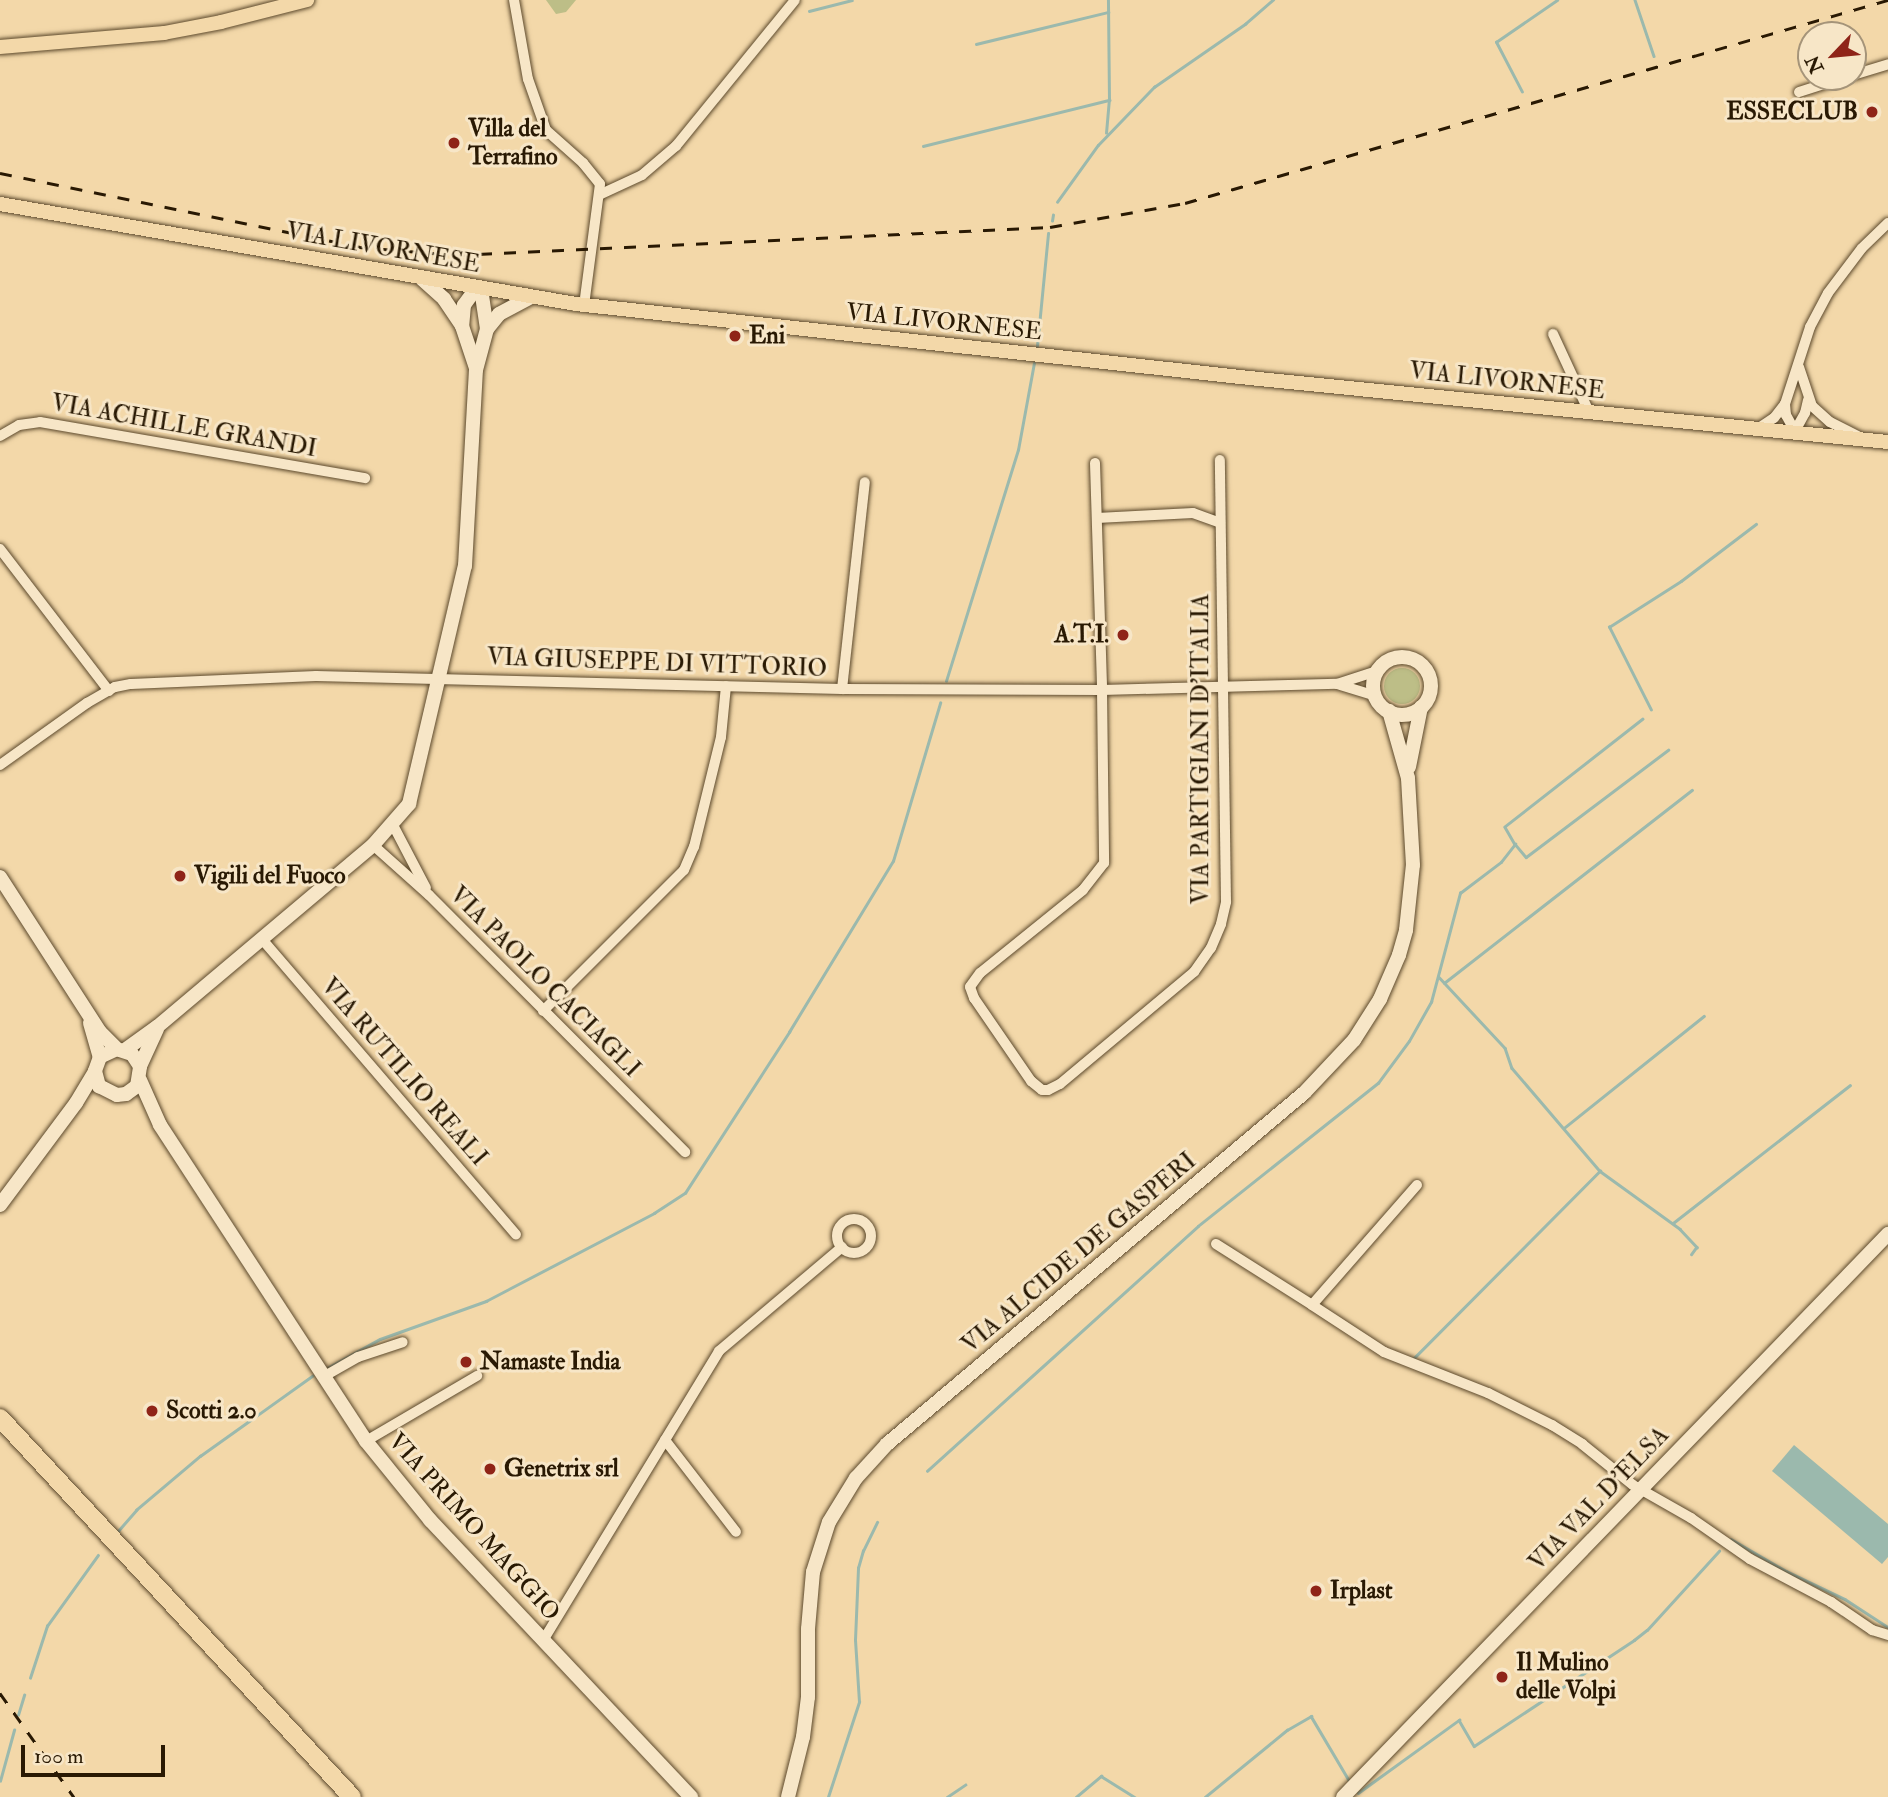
<!DOCTYPE html>
<html>
<head>
<meta charset="utf-8">
<style>
  body { margin:0 }
  #map { position:relative; width:1888px; height:1797px; overflow:hidden; background:#f3d8a9; font-family:"IM FELL Double Pica",serif }
  div>[style] { position:absolute }
  [style*='--x'] { left:calc(var(--x)*1px); top:calc(var(--y)*1px); width:calc(var(--w)*1px); rotate:calc(var(--a)*1deg) }
  .green>* { inset:0; background:#bdbe87 }
  .round { border-radius:50% }
  .water>* { inset:0; background:#9bb9ad }
  .stream>* { height:2.5px; margin:-1.25px; padding:0 1.25px; transform-origin:1.25px; border-radius:1.25px; background:#9bb9ad }
  .roads { filter:drop-shadow(0 0 2px #5c492c) drop-shadow(0 0 2px #5c492c) }
  .street>* { height:10px; margin:-5px; padding:0 5px; transform-origin:5px; border-radius:5px; background:#f7e6c7 }
  .street>.ring { margin:-5px; padding:0; box-sizing:content-box; background:none; border:10px solid #f7e6c7; border-radius:50% }
  .secondary>* { height:14px; margin:-7px; padding:0 7px; transform-origin:7px; border-radius:7px; background:#f7e6c7 }
  .secondary>.ring { margin:-7px; padding:0; box-sizing:content-box; background:none; border:14px solid #f7e6c7; border-radius:50% }
  .primary>* { height:14px; margin:-7px; padding:0 7px; transform-origin:7px; border-radius:7px; background:#f3d8a9 }
  .highway>* { height:18px; margin:-9px; padding:0 9px; transform-origin:9px; border-radius:9px; background:#f3d8a9 }
  .rail>* { height:2.5px; margin-top:-1.25px; transform-origin:0; background:repeating-linear-gradient(90deg,#291903 0 12px,transparent 0 24px) }
  .dots>* { width:19px; height:19px; translate:-50% -50%; box-sizing:border-box; border:4px solid #f7e6c7; border-radius:50% }
  span { translate:-50% -50%; white-space:nowrap; text-align:center; line-height:1.15; -webkit-text-stroke:6px #f7e6c7; paint-order:stroke }
  .poi-label { font-size:24px; color:#291903; font-weight:700 }
  .right { translate:-100% -50%; text-align:right }
  .left { translate:0 -50%; text-align:left }
  .street-label { font-size:24px; color:#291903 }
  .north { position:absolute; left:1797px; top:21px; width:70px; height:70px; box-sizing:border-box; background:#f7e6c7; border:2px solid #a59479; border-radius:50%; rotate:244deg; font-size:19px; font-weight:700; line-height:28px; text-align:center; color:#291903 }
  .north::after { content:''; display:block; margin:auto; width:24px; height:32px; background:#8f2418; clip-path:polygon(50% 0,100% 100%,50% 72%,0 100%) }
  .scale { position:absolute; left:21px; top:1745px; width:144px; height:32px; box-sizing:border-box; border:4px solid #291903; border-top:0; padding-left:9px; font-size:21px; line-height:24px; white-space:nowrap; color:#291903; -webkit-text-stroke:5px #f7e6c7; paint-order:stroke }
</style>
</head>
<body>
<div id="map">
  <div class="green">
    <div style="clip-path:polygon(546px 0,576px 0,566px 12px,556px 14px)"></div>
    <div class="round" style="left:1384px;top:668px;width:36px;height:36px"></div>
  </div>
  <div class="water">
    <div style="clip-path:polygon(1794px 1445px,1888px 1524px,1888px 1557px,1882px 1564px,1772px 1471px)"></div>
  </div>
  <div class="stream">
    <div style="--x:1635;--y:0;--w:59;--a:71.3"></div>
    <div style="--x:809;--y:11;--w:44;--a:-14.3"></div>
    <div style="--x:976;--y:44;--w:136;--a:-13.6"></div>
    <div style="--x:1522;--y:92;--w:56;--a:-117.5"></div>
    <div style="--x:1496;--y:42;--w:74;--a:-34.5"></div>
    <div style="--x:1106;--y:133;--w:33;--a:-85"></div>
    <div style="--x:1109;--y:100;--w:100;--a:-90.6"></div>
    <div style="--x:923;--y:146;--w:192;--a:-13.9"></div>
    <div style="--x:1057;--y:202;--w:70;--a:-54.3"></div>
    <div style="--x:1098;--y:145;--w:81;--a:-46"></div>
    <div style="--x:1154;--y:87;--w:111;--a:-34.7"></div>
    <div style="--x:1245;--y:24;--w:37;--a:-41"></div>
    <div style="--x:1052;--y:221;--w:6;--a:-81"></div>
    <div style="--x:1037;--y:346;--w:113;--a:-84.4"></div>
    <div style="--x:946;--y:681;--w:242;--a:-72.7"></div>
    <div style="--x:1018;--y:450;--w:88;--a:-79.6"></div>
    <div style="--x:1651;--y:710;--w:93;--a:-116.8"></div>
    <div style="--x:1609;--y:627;--w:85;--a:-32.6"></div>
    <div style="--x:1681;--y:581;--w:94;--a:-37.2"></div>
    <div style="--x:1643;--y:719;--w:175;--a:142"></div>
    <div style="--x:1505;--y:827;--w:20;--a:60"></div>
    <div style="--x:1515;--y:844;--w:17;--a:50"></div>
    <div style="--x:1526;--y:857;--w:178;--a:-37"></div>
    <div style="--x:1439;--y:977;--w:97;--a:47.1"></div>
    <div style="--x:1505;--y:1048;--w:21;--a:71"></div>
    <div style="--x:1512;--y:1068;--w:135;--a:49.5"></div>
    <div style="--x:1600;--y:1171;--w:99;--a:35.9"></div>
    <div style="--x:1680;--y:1229;--w:25;--a:47"></div>
    <div style="--x:1697;--y:1247;--w:9;--a:126"></div>
    <div style="--x:1444;--y:983;--w:314;--a:-37.9"></div>
    <div style="--x:1564;--y:1128;--w:179;--a:-38.7"></div>
    <div style="--x:1673;--y:1223;--w:224;--a:-37.9"></div>
    <div style="--x:1414;--y:1358;--w:264;--a:-45.2"></div>
    <div style="--x:327;--y:1368;--w:60;--a:-28.7"></div>
    <div style="--x:380;--y:1339;--w:113;--a:-19.7"></div>
    <div style="--x:486;--y:1301;--w:190;--a:-27.6"></div>
    <div style="--x:654;--y:1213;--w:37;--a:-33"></div>
    <div style="--x:685;--y:1193;--w:192;--a:-57.1"></div>
    <div style="--x:789;--y:1032;--w:200;--a:-58.7"></div>
    <div style="--x:893;--y:861;--w:165;--a:-73.4"></div>
    <div style="--x:927;--y:1471;--w:365;--a:-42.1"></div>
    <div style="--x:1198;--y:1226;--w:230;--a:-38.5"></div>
    <div style="--x:1378;--y:1083;--w:52;--a:-53.6"></div>
    <div style="--x:1409;--y:1041;--w:45;--a:-60.6"></div>
    <div style="--x:1431;--y:1002;--w:113;--a:-75.1"></div>
    <div style="--x:1460;--y:893;--w:51;--a:-37.1"></div>
    <div style="--x:1501;--y:862;--w:23;--a:-52"></div>
    <div style="--x:118;--y:1531;--w:28;--a:-49"></div>
    <div style="--x:136;--y:1510;--w:84;--a:-40.2"></div>
    <div style="--x:200;--y:1456;--w:138;--a:-35.5"></div>
    <div style="--x:1731;--y:1539;--w:64;--a:30.2"></div>
    <div style="--x:1786;--y:1571;--w:65;--a:25.4"></div>
    <div style="--x:1845;--y:1599;--w:51;--a:33.1"></div>
    <div style="--x:30;--y:1678;--w:55;--a:-71.9"></div>
    <div style="--x:47;--y:1626;--w:87;--a:-54.3"></div>
    <div style="--x:18;--y:1715;--w:21;--a:-73"></div>
    <div style="--x:0;--y:1781;--w:53;--a:-74.6"></div>
    <div style="--x:1358;--y:1793;--w:125;--a:-35.9"></div>
    <div style="--x:1459;--y:1720;--w:30;--a:60"></div>
    <div style="--x:1474;--y:1746;--w:192;--a:-33.5"></div>
    <div style="--x:1634;--y:1640;--w:16;--a:-38"></div>
    <div style="--x:1647;--y:1630;--w:107;--a:-47.7"></div>
    <div style="--x:828;--y:1797;--w:100;--a:-71.9"></div>
    <div style="--x:859;--y:1702;--w:62;--a:-93.7"></div>
    <div style="--x:855;--y:1640;--w:72;--a:-87.6"></div>
    <div style="--x:858;--y:1568;--w:18;--a:-74"></div>
    <div style="--x:863;--y:1551;--w:32;--a:-64"></div>
    <div style="--x:947;--y:1797;--w:22;--a:-34"></div>
    <div style="--x:1076;--y:1797;--w:33;--a:-40"></div>
    <div style="--x:1101;--y:1776;--w:40;--a:32"></div>
    <div style="--x:1205;--y:1797;--w:106;--a:-39.3"></div>
    <div style="--x:1287;--y:1730;--w:28;--a:-30"></div>
    <div style="--x:1311;--y:1716;--w:77;--a:59.4"></div>
  </div>
  <div class="roads">
    <div class="street">
      <div style="--x:514;--y:0;--w:80;--a:80"></div>
      <div style="--x:528;--y:79;--w:54;--a:70.6"></div>
      <div style="--x:546;--y:130;--w:50;--a:41.7"></div>
      <div style="--x:583;--y:163;--w:27;--a:51"></div>
      <div style="--x:600;--y:184;--w:122;--a:97.5"></div>
      <div style="--x:1853;--y:75;--w:37;--a:-17"></div>
      <div style="--x:1799;--y:92;--w:49;--a:-17.7"></div>
      <div style="--x:599;--y:195;--w:47;--a:-24.9"></div>
      <div style="--x:642;--y:175;--w:45;--a:-40.5"></div>
      <div style="--x:676;--y:146;--w:188;--a:-50.8"></div>
      <div style="--x:1553;--y:334;--w:86;--a:65.2"></div>
      <div style="--x:1799;--y:367;--w:41;--a:71.6"></div>
      <div style="--x:1812;--y:406;--w:24;--a:42"></div>
      <div style="--x:1830;--y:422;--w:31;--a:27"></div>
      <div style="--x:1785;--y:404;--w:11;--a:85"></div>
      <div style="--x:1786;--y:415;--w:18;--a:61"></div>
      <div style="--x:1759;--y:428;--w:18;--a:-34"></div>
      <div style="--x:1774;--y:418;--w:18;--a:-52"></div>
      <div style="--x:1785;--y:404;--w:81;--a:-72"></div>
      <div style="--x:1810;--y:327;--w:38;--a:-62"></div>
      <div style="--x:1828;--y:293;--w:56;--a:-52.9"></div>
      <div style="--x:1862;--y:248;--w:36;--a:-44"></div>
      <div style="--x:1795;--y:431;--w:21;--a:-61"></div>
      <div style="--x:1805;--y:413;--w:13;--a:-77"></div>
      <div style="--x:0;--y:436;--w:22;--a:-30"></div>
      <div style="--x:19;--y:425;--w:21;--a:-8"></div>
      <div style="--x:40;--y:422;--w:330;--a:9.8"></div>
      <div style="--x:1095;--y:463;--w:227;--a:88.2"></div>
      <div style="--x:1102;--y:690;--w:173;--a:89.3"></div>
      <div style="--x:1104;--y:863;--w:34;--a:128"></div>
      <div style="--x:1083;--y:890;--w:132;--a:141.1"></div>
      <div style="--x:980;--y:973;--w:17;--a:126"></div>
      <div style="--x:970;--y:987;--w:12;--a:70"></div>
      <div style="--x:974;--y:998;--w:101;--a:55.5"></div>
      <div style="--x:1031;--y:1081;--w:14;--a:39"></div>
      <div style="--x:1042;--y:1090;--w:6;--a:0"></div>
      <div style="--x:1048;--y:1090;--w:13;--a:-27"></div>
      <div style="--x:1060;--y:1084;--w:175;--a:-39.9"></div>
      <div style="--x:1194;--y:972;--w:29;--a:-55"></div>
      <div style="--x:1211;--y:948;--w:26;--a:-67"></div>
      <div style="--x:1221;--y:924;--w:23;--a:-77"></div>
      <div style="--x:1226;--y:902;--w:442;--a:-90.8"></div>
      <div style="--x:1097;--y:518;--w:96;--a:-3"></div>
      <div style="--x:1193;--y:513;--w:29;--a:20"></div>
      <div style="--x:0;--y:549;--w:179;--a:52.5"></div>
      <div style="--x:1340;--y:685;--w:37;--a:17"></div>
      <div style="--x:842;--y:689;--w:208;--a:-83.7"></div>
      <div style="--x:0;--y:765;--w:107;--a:-35.5"></div>
      <div style="--x:87;--y:703;--w:32;--a:-30"></div>
      <div style="--x:115;--y:687;--w:16;--a:-11"></div>
      <div style="--x:131;--y:684;--w:185;--a:-2.5"></div>
      <div style="--x:316;--y:676;--w:526;--a:1.42"></div>
      <div style="--x:842;--y:689;--w:260;--a:0.2"></div>
      <div style="--x:1102;--y:690;--w:235;--a:-1.5"></div>
      <div style="--x:1337;--y:684;--w:42;--a:-18"></div>
      <div style="--x:393;--y:825;--w:71;--a:62.4"></div>
      <div style="--x:373;--y:845;--w:75;--a:41.8"></div>
      <div style="--x:429;--y:895;--w:363;--a:45.1"></div>
      <div style="--x:261;--y:938;--w:391;--a:49.3"></div>
      <div style="--x:543;--y:1011;--w:199;--a:-45"></div>
      <div style="--x:684;--y:870;--w:25;--a:-67"></div>
      <div style="--x:694;--y:847;--w:113;--a:-76.2"></div>
      <div style="--x:721;--y:737;--w:51;--a:-84.4"></div>
      <div style="--x:1417;--y:1185;--w:159;--a:131.2"></div>
      <div style="--x:1312;--y:1305;--w:86;--a:33.1"></div>
      <div style="--x:1384;--y:1352;--w:112;--a:21.5"></div>
      <div style="--x:1488;--y:1393;--w:72;--a:26.6"></div>
      <div style="--x:1552;--y:1425;--w:36;--a:32"></div>
      <div style="--x:1582;--y:1444;--w:65;--a:38.8"></div>
      <div style="--x:1633;--y:1485;--w:67;--a:29.6"></div>
      <div style="--x:1691;--y:1518;--w:72;--a:34.8"></div>
      <div style="--x:1750;--y:1559;--w:92;--a:28"></div>
      <div style="--x:1831;--y:1602;--w:50;--a:34.3"></div>
      <div style="--x:1872;--y:1630;--w:17;--a:17"></div>
      <div class="ring" style="left:837px;top:1219px;width:24px;height:24px"></div>
      <div style="--x:1216;--y:1244;--w:114;--a:32.4"></div>
      <div style="--x:323;--y:1377;--w:40;--a:-29.7"></div>
      <div style="--x:358;--y:1357;--w:47;--a:-18.4"></div>
      <div style="--x:665;--y:1440;--w:116;--a:52.3"></div>
      <div style="--x:366;--y:1441;--w:129;--a:-30.4"></div>
      <div style="--x:544;--y:1639;--w:337;--a:-58.7"></div>
      <div style="--x:719;--y:1351;--w:161;--a:-40.2"></div>
    </div>
    <div class="secondary">
      <div style="--x:422;--y:279;--w:30;--a:42"></div>
      <div style="--x:444;--y:299;--w:32;--a:56"></div>
      <div style="--x:462;--y:326;--w:44;--a:71.6"></div>
      <div style="--x:487;--y:329;--w:19;--a:-51"></div>
      <div style="--x:499;--y:314;--w:34;--a:-28"></div>
      <div class="ring" style="left:1373px;top:657px;width:44px;height:44px"></div>
      <div style="--x:1409;--y:767;--w:61;--a:-78.7"></div>
      <div style="--x:0;--y:877;--w:184;--a:57.2"></div>
      <div style="--x:100;--y:1032;--w:24;--a:45"></div>
      <div style="--x:90;--y:1023;--w:35;--a:74"></div>
      <div style="--x:100;--y:1057;--w:15;--a:110"></div>
      <div style="--x:95;--y:1071;--w:16;--a:75"></div>
      <div style="--x:99;--y:1086;--w:20;--a:27"></div>
      <div style="--x:117;--y:1095;--w:9;--a:-6"></div>
      <div style="--x:126;--y:1094;--w:14;--a:-36"></div>
      <div style="--x:137;--y:1086;--w:20;--a:-81"></div>
      <div style="--x:140;--y:1066;--w:14;--a:-124"></div>
      <div style="--x:132;--y:1054;--w:16;--a:-162"></div>
      <div style="--x:117;--y:1049;--w:19;--a:155"></div>
      <div style="--x:125;--y:1050;--w:39;--a:-36"></div>
      <div style="--x:157;--y:1027;--w:282;--a:-40.1"></div>
      <div style="--x:373;--y:845;--w:55;--a:-48.7"></div>
      <div style="--x:409;--y:804;--w:244;--a:-76.8"></div>
      <div style="--x:465;--y:566;--w:196;--a:-86.8"></div>
      <div style="--x:476;--y:370;--w:42;--a:-75"></div>
      <div style="--x:487;--y:329;--w:40;--a:-98.5"></div>
      <div style="--x:481;--y:289;--w:10;--a:151"></div>
      <div style="--x:472;--y:294;--w:14;--a:126"></div>
      <div style="--x:464;--y:305;--w:21;--a:95"></div>
      <div style="--x:140;--y:1066;--w:41;--a:-65.3"></div>
      <div style="--x:140;--y:1080;--w:49;--a:66"></div>
      <div style="--x:160;--y:1125;--w:377;--a:56.9"></div>
      <div style="--x:366;--y:1441;--w:102;--a:51"></div>
      <div style="--x:430;--y:1520;--w:381;--a:46.7"></div>
      <div style="--x:0;--y:1205;--w:127;--a:-53.3"></div>
      <div style="--x:76;--y:1103;--w:37;--a:-59"></div>
      <div style="--x:788;--y:1797;--w:62;--a:-76"></div>
      <div style="--x:803;--y:1737;--w:40;--a:-82.9"></div>
      <div style="--x:808;--y:1697;--w:68;--a:-90"></div>
      <div style="--x:808;--y:1629;--w:57;--a:-85"></div>
      <div style="--x:813;--y:1572;--w:52;--a:-72.3"></div>
      <div style="--x:829;--y:1522;--w:52;--a:-58.5"></div>
      <div style="--x:856;--y:1478;--w:46;--a:-47.6"></div>
      <div style="--x:887;--y:1444;--w:545;--a:-40.09"></div>
      <div style="--x:1304;--y:1093;--w:73;--a:-46.7"></div>
      <div style="--x:1354;--y:1040;--w:49;--a:-57.6"></div>
      <div style="--x:1380;--y:999;--w:48;--a:-66.6"></div>
      <div style="--x:1399;--y:955;--w:26;--a:-74"></div>
      <div style="--x:1406;--y:930;--w:65;--a:-83.9"></div>
      <div style="--x:1413;--y:865;--w:87;--a:-93.3"></div>
      <div style="--x:1408;--y:778;--w:70;--a:-105.8"></div>
      <div style="--x:1343;--y:1797;--w:784;--a:-45.93"></div>
    </div>
    <div class="primary">
      <div style="--x:0;--y:47;--w:165;--a:-4.9"></div>
      <div style="--x:164;--y:33;--w:58;--a:-10.9"></div>
      <div style="--x:221;--y:22;--w:89;--a:-14.3"></div>
      <div style="--x:0;--y:204;--w:585;--a:9.85"></div>
      <div style="--x:576;--y:304;--w:687;--a:6.27"></div>
      <div style="--x:1259;--y:379;--w:632;--a:5.72"></div>
    </div>
    <div class="highway">
      <div style="--x:0;--y:1418;--w:517;--a:47.12"></div>
    </div>
  </div>
  <div class="rail">
    <div style="--x:0;--y:173;--w:367;--a:11.6"></div>
    <div style="--x:359;--y:247;--w:97;--a:4.7"></div>
    <div style="--x:456;--y:255;--w:595;--a:-2.7"></div>
    <div style="--x:1050;--y:227;--w:137;--a:-10.1"></div>
    <div style="--x:1185;--y:203;--w:732;--a:-16.11"></div>
    <div style="--x:0;--y:1693;--w:128;--a:54.6"></div>
  </div>
  <div class="dots">
    <div style="left:1872px;top:112px;background:#8f2418"></div>
    <div style="left:454px;top:143px;background:#8f2418"></div>
    <div style="left:735px;top:336px;background:#8f2418"></div>
    <div style="left:1123px;top:635px;background:#8f2418"></div>
    <div style="left:180px;top:876px;background:#8f2418"></div>
    <div style="left:466px;top:1362px;background:#8f2418"></div>
    <div style="left:152px;top:1411px;background:#8f2418"></div>
    <div style="left:490px;top:1469px;background:#8f2418"></div>
    <div style="left:1316px;top:1591px;background:#8f2418"></div>
    <div style="left:1502px;top:1677px;background:#8f2418"></div>
  </div>
  <div class="poi-label">
    <span class="right" style="left:1858px;top:112px">ESSECLUB</span>
    <span class="left" style="left:468px;top:143px">Villa del<br>Terrafino</span>
    <span class="left" style="left:749px;top:336px">Eni</span>
    <span class="right" style="left:1109px;top:635px">A.T.I.</span>
    <span class="left" style="left:194px;top:876px">Vigili del Fuoco</span>
    <span class="left" style="left:480px;top:1362px">Namaste India</span>
    <span class="left" style="left:166px;top:1411px">Scotti 2.0</span>
    <span class="left" style="left:504px;top:1469px">Genetrix srl</span>
    <span class="left" style="left:1330px;top:1591px">Irplast</span>
    <span class="left" style="left:1516px;top:1677px">Il Mulino<br>delle Volpi</span>
  </div>
  <div class="street-label">
    <span style="left:383px;top:248px;rotate:10deg">VIA LIVORNESE</span>
    <span style="left:944px;top:322px;rotate:6deg">VIA LIVORNESE</span>
    <span style="left:1507px;top:381px;rotate:6deg">VIA LIVORNESE</span>
    <span style="left:184px;top:426px;rotate:10deg">VIA ACHILLE GRANDI</span>
    <span style="left:657px;top:663px;rotate:2deg">VIA GIUSEPPE DI VITTORIO</span>
    <span style="left:1201px;top:749px;rotate:-90deg">VIA PARTIGIANI D'ITALIA</span>
    <span style="left:545px;top:982px;rotate:45deg">VIA PAOLO CACIAGLI</span>
    <span style="left:404px;top:1072px;rotate:49deg">VIA RUTILIO REALI</span>
    <span style="left:1079px;top:1253px;rotate:-40deg">VIA ALCIDE DE GASPERI</span>
    <span style="left:1599px;top:1499px;rotate:-46deg">VIA VAL D'ELSA</span>
    <span style="left:474px;top:1527px;rotate:48deg">VIA PRIMO MAGGIO</span>
  </div>
  <div class="north">N</div>
  <div class="scale">100 m</div>
</div>
</body>
</html>
